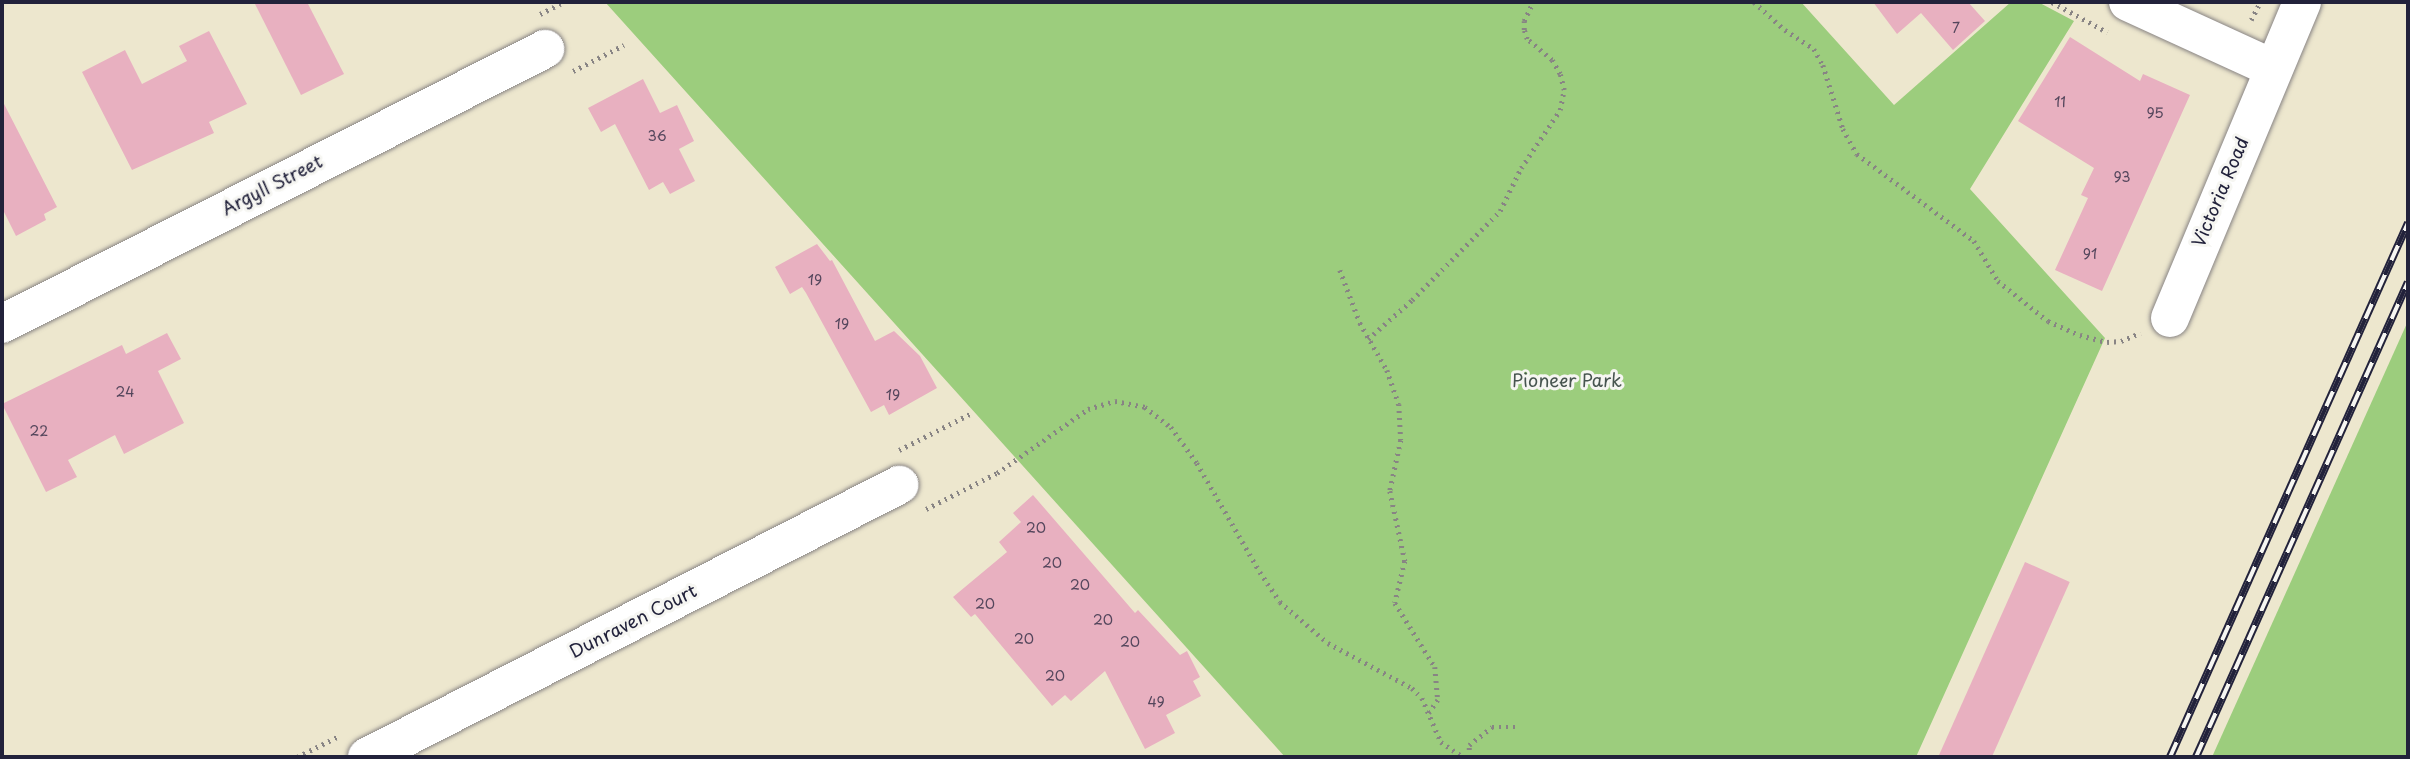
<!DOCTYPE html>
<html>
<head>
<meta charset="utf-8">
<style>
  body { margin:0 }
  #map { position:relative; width:2410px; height:759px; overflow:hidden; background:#ede7ce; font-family:"Playpen Sans",sans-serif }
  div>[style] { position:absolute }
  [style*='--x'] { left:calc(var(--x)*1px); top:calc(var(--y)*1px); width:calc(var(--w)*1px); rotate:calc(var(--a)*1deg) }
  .green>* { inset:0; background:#9ccd7d }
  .building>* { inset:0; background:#e8b0c0; transform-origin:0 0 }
  .path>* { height:4.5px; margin-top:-2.25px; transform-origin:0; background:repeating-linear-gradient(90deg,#888484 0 2px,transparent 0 7px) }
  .roads { filter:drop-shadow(0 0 2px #888484) drop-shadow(0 0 2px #888484) }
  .minor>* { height:38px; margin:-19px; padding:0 19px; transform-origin:19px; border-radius:19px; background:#fff }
  .rail>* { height:8px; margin-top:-4px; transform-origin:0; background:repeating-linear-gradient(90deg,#f6f6f2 0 16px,#22223b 0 32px); box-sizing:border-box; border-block:2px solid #22223b }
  span { translate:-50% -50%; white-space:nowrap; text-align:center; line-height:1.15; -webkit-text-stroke:6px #f6f6f2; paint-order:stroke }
  .number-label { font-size:14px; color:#54465c }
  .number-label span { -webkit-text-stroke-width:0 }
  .street-label { font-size:18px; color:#22223b }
  .park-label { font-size:18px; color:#47554f }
  .frame { position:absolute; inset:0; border:4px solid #22223b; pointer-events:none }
</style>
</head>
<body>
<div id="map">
  <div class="green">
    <div style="clip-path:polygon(605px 2px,1801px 2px,1894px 105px,2011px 2px,2038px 2px,2074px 21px,1970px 189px,2105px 338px,1916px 757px,1285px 757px)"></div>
    <div style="clip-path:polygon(2408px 321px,2408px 757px,2212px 757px)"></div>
  </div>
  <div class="building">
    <div style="clip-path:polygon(254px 2px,307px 2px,344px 74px,301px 95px)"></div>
    <div style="clip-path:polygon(1873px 2px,1968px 2px,1985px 21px,1953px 50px,1921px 13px,1897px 34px)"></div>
    <div style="clip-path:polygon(209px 31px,247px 104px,209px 122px,214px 133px,132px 170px,82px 72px,125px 50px,142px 84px,187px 61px,179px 46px)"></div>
    <div style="clip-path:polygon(2070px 37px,2140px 81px,2143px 74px,2190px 95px,2102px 291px,2055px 270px,2088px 198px,2081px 195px,2094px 168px,2018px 121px)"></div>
    <div style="clip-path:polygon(643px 79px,660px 113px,677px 105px,694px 141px,679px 149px,695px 181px,670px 194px,663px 182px,649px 190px,615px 124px,601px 132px,588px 108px)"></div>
    <div style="clip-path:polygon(2px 100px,57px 207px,44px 214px,46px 220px,16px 236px,2px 208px)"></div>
    <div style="clip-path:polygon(817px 244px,830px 261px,832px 260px,875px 341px,894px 331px,920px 356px,937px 388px,889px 415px,884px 405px,871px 412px,806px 293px,802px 287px,790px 294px,775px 267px)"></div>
    <div style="clip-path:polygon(167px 333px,181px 359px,158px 371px,184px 423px,124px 454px,115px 435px,68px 460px,77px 477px,46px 492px,2px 404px,122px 345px,126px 354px)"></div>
    <div style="clip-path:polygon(1033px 495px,1135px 613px,1138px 610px,1180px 655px,1187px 651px,1200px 677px,1193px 681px,1201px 696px,1166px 715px,1175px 733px,1145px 749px,1105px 671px,1071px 701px,1065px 695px,1052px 706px,975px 614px,971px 617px,953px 597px,1007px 552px,999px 542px,1021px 522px,1013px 513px)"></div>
    <div style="left:2025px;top:562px;width:49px;height:214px;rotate:24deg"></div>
  </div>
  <div class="path">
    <div style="--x:1754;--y:2;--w:42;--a:42.1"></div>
    <div style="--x:1785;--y:30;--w:35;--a:33"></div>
    <div style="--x:1814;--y:49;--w:18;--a:61"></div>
    <div style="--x:1823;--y:65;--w:67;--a:72.6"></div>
    <div style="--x:1843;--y:129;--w:29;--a:61"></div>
    <div style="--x:1857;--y:154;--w:146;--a:36.6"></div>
    <div style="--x:1974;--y:241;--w:47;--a:59"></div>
    <div style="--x:1998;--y:281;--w:64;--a:38.7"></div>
    <div style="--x:2048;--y:321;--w:35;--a:24"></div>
    <div style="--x:2080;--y:335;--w:28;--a:15"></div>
    <div style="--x:2107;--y:342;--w:14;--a:-4"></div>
    <div style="--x:2121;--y:341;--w:21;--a:-23"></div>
    <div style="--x:2052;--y:2;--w:63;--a:28.6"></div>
    <div style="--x:540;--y:14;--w:27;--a:-27"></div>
    <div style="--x:2251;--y:20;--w:20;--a:-63"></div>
    <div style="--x:573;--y:71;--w:57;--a:-27"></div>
    <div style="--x:1340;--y:270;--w:57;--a:69.3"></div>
    <div style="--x:1360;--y:323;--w:54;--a:60.1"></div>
    <div style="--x:1387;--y:370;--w:36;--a:71"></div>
    <div style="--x:1399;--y:404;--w:36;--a:87"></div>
    <div style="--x:1401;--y:440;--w:52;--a:102.2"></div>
    <div style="--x:1390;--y:491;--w:72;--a:77.9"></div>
    <div style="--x:1405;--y:561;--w:43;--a:103.4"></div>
    <div style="--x:1395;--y:603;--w:75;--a:58"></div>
    <div style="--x:1435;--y:667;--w:33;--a:85"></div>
    <div style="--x:1438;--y:700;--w:16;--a:125"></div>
    <div style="--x:1368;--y:339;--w:59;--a:-41.6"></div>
    <div style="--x:1412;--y:300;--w:125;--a:-45.3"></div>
    <div style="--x:1500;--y:211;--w:48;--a:-64"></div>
    <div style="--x:1521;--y:168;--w:70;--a:-56.1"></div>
    <div style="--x:1560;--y:110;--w:20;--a:-79"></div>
    <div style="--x:1564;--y:90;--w:16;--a:-104"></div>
    <div style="--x:1560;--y:74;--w:16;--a:-120"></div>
    <div style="--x:1552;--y:60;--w:33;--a:-140"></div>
    <div style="--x:1527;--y:39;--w:9;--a:-108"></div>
    <div style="--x:1524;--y:30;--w:9;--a:-90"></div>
    <div style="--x:1524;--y:21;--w:21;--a:-65"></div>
    <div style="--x:899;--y:450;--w:80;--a:-26.9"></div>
    <div style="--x:926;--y:509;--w:80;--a:-26.9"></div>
    <div style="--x:997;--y:473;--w:111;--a:-35.1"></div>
    <div style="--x:1088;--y:409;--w:28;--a:-17"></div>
    <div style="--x:1115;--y:401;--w:31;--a:11"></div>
    <div style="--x:1145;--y:407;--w:33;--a:38"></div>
    <div style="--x:1171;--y:427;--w:44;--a:54.2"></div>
    <div style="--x:1197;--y:463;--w:126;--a:60"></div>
    <div style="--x:1260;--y:572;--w:36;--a:56"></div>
    <div style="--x:1280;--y:602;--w:63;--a:40.5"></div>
    <div style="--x:1328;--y:643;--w:95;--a:28.2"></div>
    <div style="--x:1412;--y:688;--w:14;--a:45"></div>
    <div style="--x:1422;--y:698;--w:48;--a:66.6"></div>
    <div style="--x:1441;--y:742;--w:27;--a:34"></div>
    <div style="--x:297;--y:757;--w:47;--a:-26.6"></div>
    <div style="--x:1469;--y:757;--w:12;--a:-90"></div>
    <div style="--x:1469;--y:745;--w:29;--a:-38"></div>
    <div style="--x:1492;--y:727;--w:28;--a:0"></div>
  </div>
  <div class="roads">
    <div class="minor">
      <div style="--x:2128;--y:2;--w:158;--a:24.6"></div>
      <div style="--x:2170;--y:318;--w:342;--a:-67.3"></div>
      <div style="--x:2;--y:324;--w:609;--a:-26.86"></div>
      <div style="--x:367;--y:757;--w:598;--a:-27.08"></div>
    </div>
  </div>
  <div class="rail">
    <div style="--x:2170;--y:757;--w:585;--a:-65.98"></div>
    <div style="--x:2196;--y:757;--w:520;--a:-65.95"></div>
  </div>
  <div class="number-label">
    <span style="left:1956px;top:28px">7</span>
    <span style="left:2060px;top:102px">11</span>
    <span style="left:2155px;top:113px">95</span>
    <span style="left:657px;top:136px">36</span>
    <span style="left:2122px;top:177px">93</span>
    <span style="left:2090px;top:254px">91</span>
    <span style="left:815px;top:280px">19</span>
    <span style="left:842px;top:324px">19</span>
    <span style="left:125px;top:392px">24</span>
    <span style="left:893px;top:395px">19</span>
    <span style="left:39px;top:431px">22</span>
    <span style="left:1036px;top:528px">20</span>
    <span style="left:1052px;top:563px">20</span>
    <span style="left:1080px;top:585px">20</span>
    <span style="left:985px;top:604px">20</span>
    <span style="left:1103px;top:620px">20</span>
    <span style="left:1024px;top:639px">20</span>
    <span style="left:1130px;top:642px">20</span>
    <span style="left:1055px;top:676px">20</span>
    <span style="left:1156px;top:702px">49</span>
  </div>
  <div class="street-label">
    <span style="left:272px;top:185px;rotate:-27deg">Argyll Street</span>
    <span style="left:2220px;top:192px;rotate:-67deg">Victoria Road</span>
    <span style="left:633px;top:621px;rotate:-27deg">Dunraven Court</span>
  </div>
  <div class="park-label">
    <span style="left:1567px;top:380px">Pioneer Park</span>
  </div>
  <div class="frame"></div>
</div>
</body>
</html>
